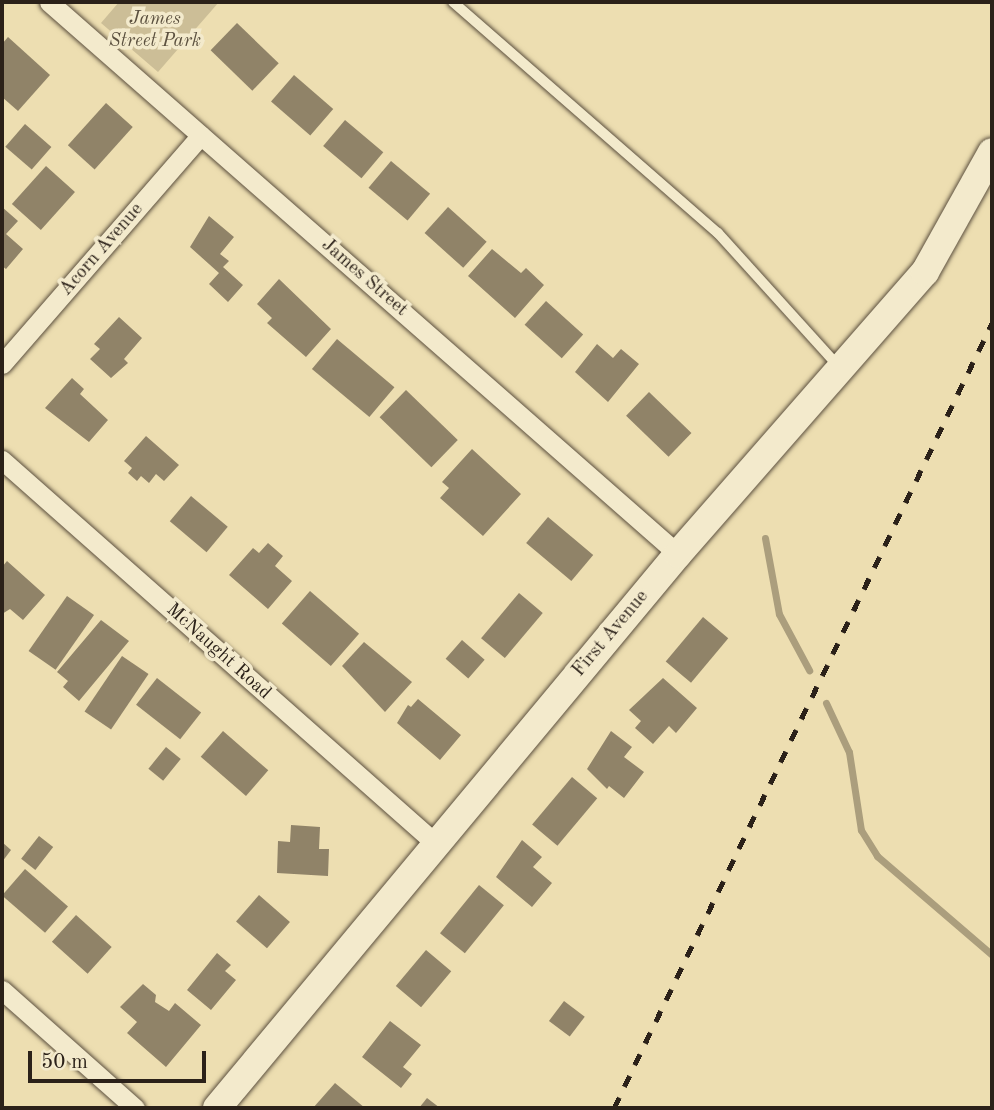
<!DOCTYPE html>
<html>
<head>
<meta charset="utf-8">
<style>
  body { margin:0 }
  #map { position:relative; width:994px; height:1110px; overflow:hidden; background:#eddeb1; font-family:"Old Standard TT",serif }
  div>[style] { position:absolute }
  [style*='--x'] { left:calc(var(--x)*1px); top:calc(var(--y)*1px); width:calc(var(--w)*1px); rotate:calc(var(--a)*1deg) }
  .green>* { inset:0; background:#ccbe97 }
  .stream>* { height:7px; margin:-3.5px; padding:0 3.5px; transform-origin:3.5px; border-radius:3.5px; background:#ab9e7d }
  .building>* { inset:0; background:#908368; transform-origin:0 0 }
  .roads { filter:drop-shadow(0 0 2px #5c503f) drop-shadow(0 0 2px #5c503f) }
  .lane>* { height:10px; margin:-5px; padding:0 5px; transform-origin:5px; border-radius:5px; background:#f3eacc }
  .street>* { height:19px; margin:-9.5px; padding:0 9.5px; transform-origin:9.5px; border-radius:9.5px; background:#f3eacc }
  .secondary>* { height:28px; margin:-14px; padding:0 14px; transform-origin:14px; border-radius:14px; background:#f3eacc }
  .rail>* { height:5px; margin-top:-2.5px; transform-origin:0; background:repeating-linear-gradient(90deg,#2b2119 0 12px,transparent 0 24px) }
  span { translate:-50% -50%; white-space:nowrap; text-align:center; line-height:1.15; -webkit-text-stroke:7px #f3eacc; paint-order:stroke }
  .park-label { font-size:19px; color:#5b503f; font-style:italic }
  .street-label { font-size:19px; color:#2b2119 }
  .frame { position:absolute; inset:0; border:4px solid #2b2119; pointer-events:none }
  .scale { position:absolute; left:28px; top:1051px; width:178px; height:32px; box-sizing:border-box; border:4px solid #2b2119; border-top:0; padding-left:9px; font-size:21px; line-height:24px; white-space:nowrap; color:#2b2119; -webkit-text-stroke:5px #f3eacc; paint-order:stroke }
</style>
</head>
<body>
<div id="map">
  <div class="green">
    <div style="clip-path:polygon(119px 2px,219px 2px,158px 72px,101px 23px)"></div>
  </div>
  <div class="stream">
    <div style="--x:765;--y:538;--w:77;--a:79.6"></div>
    <div style="--x:779;--y:614;--w:64;--a:61.8"></div>
    <div style="--x:826;--y:703;--w:54;--a:64.9"></div>
    <div style="--x:849;--y:752;--w:79;--a:81.3"></div>
    <div style="--x:861;--y:830;--w:31;--a:58"></div>
    <div style="--x:877;--y:856;--w:152;--a:40.7"></div>
  </div>
  <div class="building">
    <div style="left:237px;top:23px;width:58px;height:38px;rotate:44deg"></div>
    <div style="clip-path:polygon(8px 37px,50px 75px,18px 111px,2px 97px,2px 44px)"></div>
    <div style="left:294px;top:75px;width:52px;height:35px;rotate:41deg"></div>
    <div style="left:106px;top:103px;width:36px;height:57px;rotate:42deg"></div>
    <div style="left:345px;top:120px;width:50px;height:34px;rotate:40deg"></div>
    <div style="left:25px;top:124px;width:35px;height:30px;rotate:41deg"></div>
    <div style="left:391px;top:161px;width:51px;height:35px;rotate:40deg"></div>
    <div style="left:46px;top:166px;width:39px;height:51px;rotate:42deg"></div>
    <div style="clip-path:polygon(2px 207px,18px 221px,6px 234px,23px 249px,6px 269px,2px 266px)"></div>
    <div style="left:448px;top:207px;width:52px;height:35px;rotate:42deg"></div>
    <div style="clip-path:polygon(209px 216px,234px 237px,220px 254px,229px 261px,223px 267px,243px 285px,228px 302px,209px 284px,219px 273px,190px 247px)"></div>
    <div style="clip-path:polygon(492px 249px,521px 273px,526px 268px,544px 285px,515px 318px,468px 276px)"></div>
    <div style="clip-path:polygon(279px 279px,331px 329px,306px 357px,267px 323px,272px 318px,257px 304px)"></div>
    <div style="left:546px;top:301px;width:50px;height:32px;rotate:42deg"></div>
    <div style="clip-path:polygon(119px 317px,142px 338px,124px 359px,128px 363px,111px 378px,90px 359px,100px 349px,94px 344px)"></div>
    <div style="left:337px;top:339px;width:75px;height:39px;rotate:40deg"></div>
    <div style="clip-path:polygon(597px 344px,613px 358px,621px 349px,639px 364px,608px 402px,575px 372px)"></div>
    <div style="clip-path:polygon(72px 378px,84px 389px,80px 394px,108px 420px,89px 442px,45px 408px)"></div>
    <div style="left:406px;top:390px;width:72px;height:38px;rotate:44deg"></div>
    <div style="left:649px;top:392px;width:59px;height:33px;rotate:44deg"></div>
    <div style="clip-path:polygon(146px 436px,179px 465px,164px 481px,156px 474px,149px 483px,141px 476px,137px 481px,128px 473px,132px 468px,124px 461px)"></div>
    <div style="clip-path:polygon(472px 449px,521px 494px,483px 536px,440px 498px,449px 488px,442px 482px)"></div>
    <div style="left:191px;top:496px;width:48px;height:33px;rotate:40deg"></div>
    <div style="left:548px;top:517px;width:59px;height:34px;rotate:40deg"></div>
    <div style="clip-path:polygon(268px 543px,283px 556px,275px 566px,292px 581px,268px 609px,229px 575px,253px 548px,259px 553px)"></div>
    <div style="clip-path:polygon(7px 561px,45px 595px,23px 620px,10px 609px,2px 614px,2px 567px)"></div>
    <div style="left:310px;top:591px;width:65px;height:43px;rotate:41deg"></div>
    <div style="left:519px;top:593px;width:31px;height:59px;rotate:40deg"></div>
    <div style="left:67px;top:596px;width:33px;height:67px;rotate:35deg"></div>
    <div style="left:703px;top:617px;width:33px;height:58px;rotate:40deg"></div>
    <div style="clip-path:polygon(101px 620px,129px 641px,79px 701px,63px 687px,68px 681px,57px 672px)"></div>
    <div style="left:462px;top:640px;width:30px;height:25px;rotate:41deg"></div>
    <div style="clip-path:polygon(364px 642px,412px 682px,385px 712px,342px 666px)"></div>
    <div style="left:122px;top:656px;width:32px;height:67px;rotate:34deg"></div>
    <div style="left:157px;top:678px;width:56px;height:34px;rotate:38deg"></div>
    <div style="clip-path:polygon(663px 678px,697px 708px,676px 733px,669px 726px,653px 744px,635px 728px,641px 721px,629px 710px)"></div>
    <div style="clip-path:polygon(418px 699px,461px 735px,440px 760px,397px 723px,408px 705px,411px 707px)"></div>
    <div style="left:223px;top:731px;width:60px;height:34px;rotate:41deg"></div>
    <div style="clip-path:polygon(611px 731px,632px 747px,624px 757px,644px 772px,624px 798px,609px 786px,607px 789px,587px 769px)"></div>
    <div style="left:166px;top:747px;width:19px;height:28px;rotate:39deg"></div>
    <div style="left:572px;top:777px;width:33px;height:62px;rotate:40deg"></div>
    <div style="clip-path:polygon(291px 825px,320px 827px,319px 849px,329px 849px,328px 876px,277px 873px,278px 841px,290px 842px)"></div>
    <div style="left:39px;top:836px;width:18px;height:29px;rotate:38deg"></div>
    <div style="clip-path:polygon(522px 840px,542px 857px,533px 867px,552px 883px,532px 907px,496px 877px)"></div>
    <div style="clip-path:polygon(2px 842px,11px 850px,2px 862px)"></div>
    <div style="left:25px;top:869px;width:57px;height:35px;rotate:41deg"></div>
    <div style="left:479px;top:885px;width:32px;height:62px;rotate:39deg"></div>
    <div style="left:259px;top:895px;width:41px;height:35px;rotate:41deg"></div>
    <div style="left:76px;top:915px;width:48px;height:36px;rotate:42deg"></div>
    <div style="left:426px;top:950px;width:33px;height:47px;rotate:40deg"></div>
    <div style="clip-path:polygon(217px 953px,231px 965px,225px 971px,236px 980px,211px 1010px,187px 990px)"></div>
    <div style="clip-path:polygon(143px 984px,156px 995px,155px 1002px,169px 1011px,175px 1003px,201px 1025px,166px 1067px,127px 1033px,137px 1022px,120px 1007px)"></div>
    <div style="left:564px;top:1001px;width:26px;height:25px;rotate:37deg"></div>
    <div style="clip-path:polygon(390px 1021px,421px 1045px,403px 1067px,412px 1074px,401px 1088px,362px 1057px)"></div>
    <div style="clip-path:polygon(335px 1083px,365px 1108px,313px 1108px)"></div>
    <div style="clip-path:polygon(427px 1098px,440px 1108px,419px 1108px)"></div>
  </div>
  <div class="roads">
    <div class="lane">
      <div style="--x:453;--y:2;--w:352;--a:41.1"></div>
      <div style="--x:718;--y:233;--w:181;--a:47.9"></div>
    </div>
    <div class="street">
      <div style="--x:49;--y:2;--w:837;--a:41.27"></div>
      <div style="--x:2;--y:364;--w:303;--a:-49"></div>
      <div style="--x:2;--y:460;--w:578;--a:41.49"></div>
      <div style="--x:2;--y:990;--w:178;--a:41.6"></div>
    </div>
    <div class="secondary">
      <div style="--x:217;--y:1108;--w:721;--a:-50.24"></div>
      <div style="--x:678;--y:554;--w:375;--a:-48.8"></div>
      <div style="--x:925;--y:272;--w:137;--a:-60.8"></div>
    </div>
  </div>
  <div class="rail">
    <div style="--x:614;--y:1108;--w:871;--a:-64.29"></div>
  </div>
  <div class="park-label">
    <span style="left:155px;top:31px">James<br>Street Park</span>
  </div>
  <div class="street-label">
    <span style="left:102px;top:250px;rotate:-49deg">Acorn Avenue</span>
    <span style="left:364px;top:278px;rotate:41deg">James Street</span>
    <span style="left:611px;top:634px;rotate:-50deg">First Avenue</span>
    <span style="left:218px;top:652px;rotate:42deg">McNaught Road</span>
  </div>
  <div class="frame"></div>
  <div class="scale">50 m</div>
</div>
</body>
</html>
